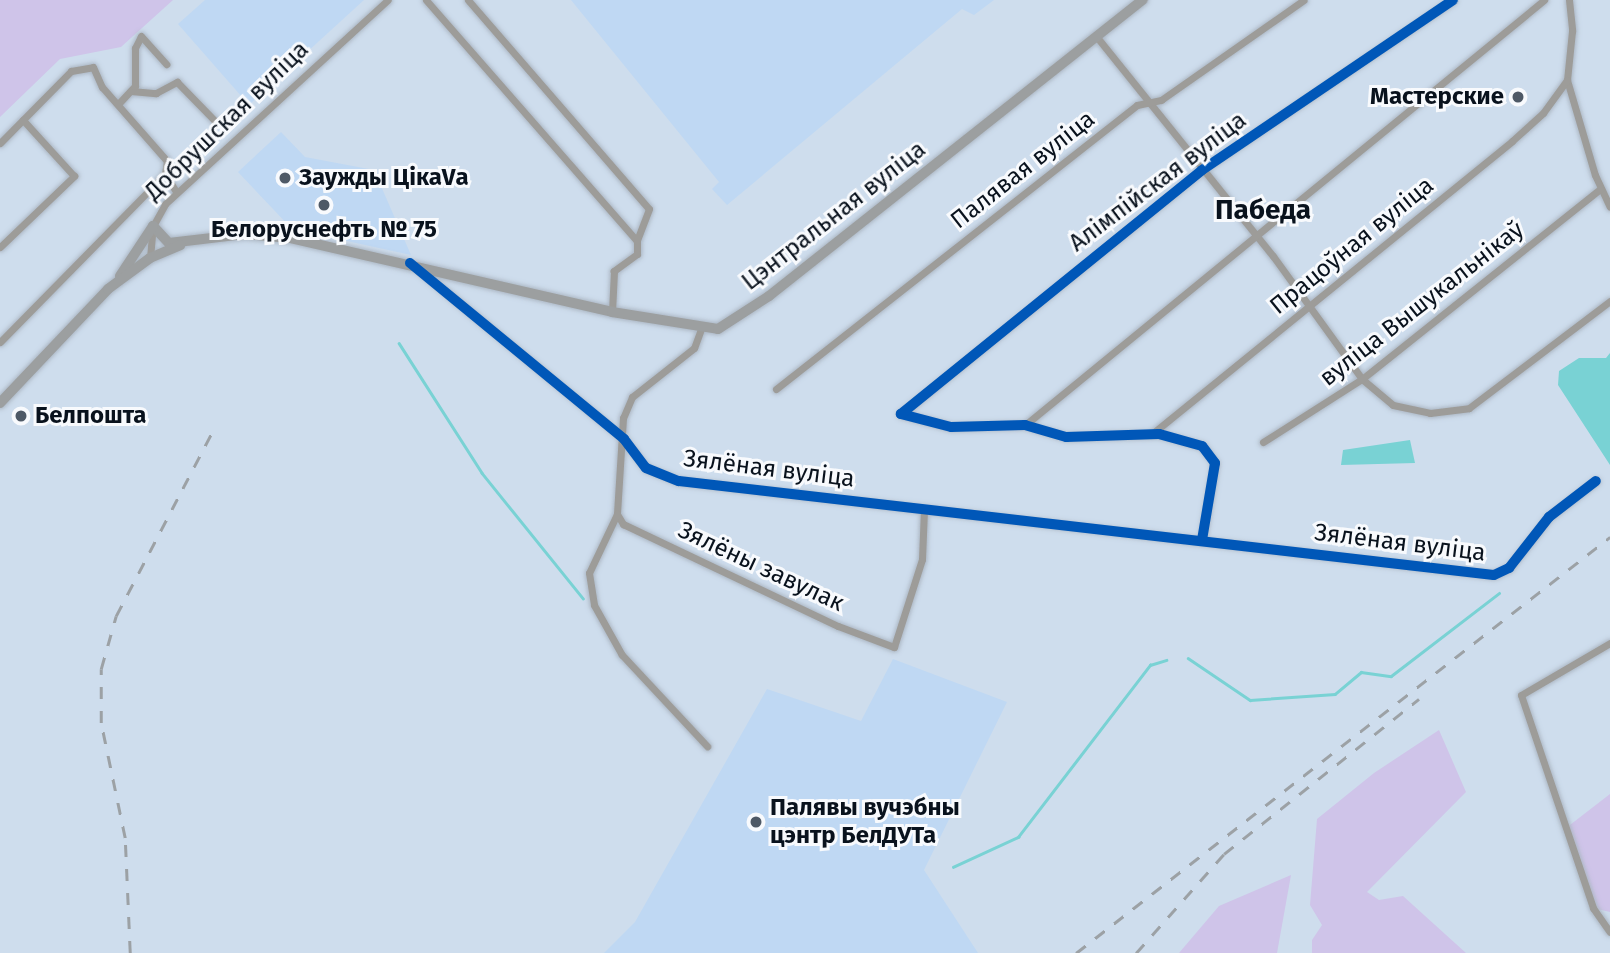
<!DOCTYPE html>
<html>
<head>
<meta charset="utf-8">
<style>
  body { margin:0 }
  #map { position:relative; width:1610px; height:953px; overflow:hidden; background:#cedded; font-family:"Fira Sans",sans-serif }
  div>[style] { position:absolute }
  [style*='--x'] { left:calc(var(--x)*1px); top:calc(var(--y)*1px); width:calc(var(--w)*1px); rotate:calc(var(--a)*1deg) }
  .built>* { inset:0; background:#bfd8f3 }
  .green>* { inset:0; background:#cfc4e9 }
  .water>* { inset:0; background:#79d2d4 }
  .stream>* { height:2.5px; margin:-1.25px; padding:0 1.25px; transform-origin:1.25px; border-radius:1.25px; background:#79d2d4 }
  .roads { filter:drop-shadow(0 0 2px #adb8c5) drop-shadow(0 0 2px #adb8c5) }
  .minor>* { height:7px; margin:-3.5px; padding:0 3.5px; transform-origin:3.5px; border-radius:3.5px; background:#9d9c99 }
  .primary>* { height:10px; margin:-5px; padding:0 5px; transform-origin:5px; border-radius:5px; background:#9c9fa0 }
  .rail>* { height:2.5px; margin-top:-1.25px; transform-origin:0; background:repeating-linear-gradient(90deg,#9ca1a5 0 12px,transparent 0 24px) }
  .cycleway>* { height:10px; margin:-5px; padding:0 5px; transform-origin:5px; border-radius:5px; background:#0057b8 }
  .dots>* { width:19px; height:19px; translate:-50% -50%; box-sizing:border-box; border:4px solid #f8fafd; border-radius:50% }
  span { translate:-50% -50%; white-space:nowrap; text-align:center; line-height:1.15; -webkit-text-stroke:6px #f8fafd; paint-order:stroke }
  .poi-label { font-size:24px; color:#09121d; font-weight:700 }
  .right { translate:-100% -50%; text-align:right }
  .left { translate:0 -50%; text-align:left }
  .street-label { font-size:24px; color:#09121d }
  .quarter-label { font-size:28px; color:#09121d; font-weight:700 }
</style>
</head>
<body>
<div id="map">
  <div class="built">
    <div style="clip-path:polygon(205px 0,364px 0,249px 105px,178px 24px)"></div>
    <div style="clip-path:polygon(571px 0,994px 0,974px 15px,962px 9px,727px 205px,712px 189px,719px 182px)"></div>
    <div style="clip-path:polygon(281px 132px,305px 157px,374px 170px,411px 255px,292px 229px,238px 172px)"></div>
    <div style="clip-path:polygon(893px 659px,1007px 702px,924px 870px,978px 953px,604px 953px,635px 922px,767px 689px,861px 721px)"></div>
  </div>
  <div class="green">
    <div style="clip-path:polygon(0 0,173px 0,121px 47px,60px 59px,0 117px)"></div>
    <div style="clip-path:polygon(1439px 730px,1466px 792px,1367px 892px,1379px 900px,1403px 896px,1466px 953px,1312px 953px,1312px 940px,1322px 925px,1310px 905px,1317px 819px,1374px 773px)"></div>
    <div style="clip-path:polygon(1610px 794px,1610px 912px,1593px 908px,1566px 828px)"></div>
    <div style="clip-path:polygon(1291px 875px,1277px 953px,1179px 953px,1219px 906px)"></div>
  </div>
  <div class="water">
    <div style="clip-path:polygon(1610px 353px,1610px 465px,1558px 385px,1559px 371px,1579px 358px,1606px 358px)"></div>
    <div style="clip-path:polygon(1410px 440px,1415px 463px,1341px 465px,1343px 450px)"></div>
  </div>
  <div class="stream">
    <div style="--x:399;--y:343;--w:154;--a:57.4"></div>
    <div style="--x:482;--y:473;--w:161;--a:51.1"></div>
    <div style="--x:1188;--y:658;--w:75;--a:34.1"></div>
    <div style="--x:1250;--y:700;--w:85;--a:-4"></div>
    <div style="--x:1335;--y:694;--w:34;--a:-40"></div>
    <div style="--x:1361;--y:672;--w:30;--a:8"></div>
    <div style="--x:1391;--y:676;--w:136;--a:-37.5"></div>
    <div style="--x:953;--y:867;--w:72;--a:-24.8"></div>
    <div style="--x:1018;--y:837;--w:217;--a:-52.5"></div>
    <div style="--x:1150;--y:665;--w:17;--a:-17"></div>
  </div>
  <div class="roads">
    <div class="minor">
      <div style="--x:426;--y:0;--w:320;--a:48.8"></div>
      <div style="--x:637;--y:241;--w:13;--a:90"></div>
      <div style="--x:637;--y:254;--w:29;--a:144"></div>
      <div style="--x:614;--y:271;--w:41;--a:92.8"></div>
      <div style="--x:468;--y:0;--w:276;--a:49.1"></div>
      <div style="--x:649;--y:209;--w:34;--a:111"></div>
      <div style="--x:1569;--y:0;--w:31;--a:84"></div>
      <div style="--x:1572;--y:31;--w:49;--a:95.8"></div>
      <div style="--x:1567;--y:80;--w:99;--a:73.6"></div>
      <div style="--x:1595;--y:175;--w:35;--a:65"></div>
      <div style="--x:1096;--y:36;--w:282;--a:51.2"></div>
      <div style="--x:1273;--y:256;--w:152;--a:54.1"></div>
      <div style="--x:1362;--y:379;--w:40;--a:40"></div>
      <div style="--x:1393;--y:405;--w:38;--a:12"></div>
      <div style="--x:1430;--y:413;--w:39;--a:-7"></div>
      <div style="--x:1469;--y:408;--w:177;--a:-37.2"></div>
      <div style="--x:131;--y:91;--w:25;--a:5"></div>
      <div style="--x:156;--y:93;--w:24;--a:-28"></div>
      <div style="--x:177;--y:82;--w:56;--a:45.7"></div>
      <div style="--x:120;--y:102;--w:22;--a:-47"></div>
      <div style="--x:135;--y:86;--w:38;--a:-90"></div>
      <div style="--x:135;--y:48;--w:13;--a:-63"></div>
      <div style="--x:141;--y:36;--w:38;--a:48"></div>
      <div style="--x:0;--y:143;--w:101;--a:-45.4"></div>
      <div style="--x:71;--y:71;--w:22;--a:-10"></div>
      <div style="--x:93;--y:67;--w:22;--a:66"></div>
      <div style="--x:102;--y:87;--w:98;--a:48.7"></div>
      <div style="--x:167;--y:161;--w:13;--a:99"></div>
      <div style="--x:165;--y:174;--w:22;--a:58"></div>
      <div style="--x:0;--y:247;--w:103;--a:-43.8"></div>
      <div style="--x:74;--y:176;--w:76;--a:-132.3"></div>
      <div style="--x:150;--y:258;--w:32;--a:-85"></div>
      <div style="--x:153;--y:226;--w:25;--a:-61"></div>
      <div style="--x:165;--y:204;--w:302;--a:-42.5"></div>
      <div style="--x:418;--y:269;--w:267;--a:39.5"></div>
      <div style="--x:624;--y:439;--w:36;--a:53"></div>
      <div style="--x:646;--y:468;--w:35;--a:22"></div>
      <div style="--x:679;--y:481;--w:820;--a:6.58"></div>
      <div style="--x:1494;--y:575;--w:17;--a:-25"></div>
      <div style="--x:1509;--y:568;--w:65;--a:-51.9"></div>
      <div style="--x:1549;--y:517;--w:59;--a:-37.5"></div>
      <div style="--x:701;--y:329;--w:20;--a:110"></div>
      <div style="--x:694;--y:348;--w:79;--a:141.7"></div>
      <div style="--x:632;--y:397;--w:23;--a:113"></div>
      <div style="--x:623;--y:418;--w:96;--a:93.6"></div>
      <div style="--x:617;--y:514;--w:12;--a:59"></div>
      <div style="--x:623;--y:524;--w:238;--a:25.4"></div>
      <div style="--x:838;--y:626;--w:60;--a:20.6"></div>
      <div style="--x:894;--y:647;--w:92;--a:-72.3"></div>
      <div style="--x:922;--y:559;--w:50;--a:-87.7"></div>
      <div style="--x:0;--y:342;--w:235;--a:-45.5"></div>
      <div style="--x:776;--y:389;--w:459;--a:-38.2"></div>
      <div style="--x:1137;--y:105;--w:25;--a:-12"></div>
      <div style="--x:1161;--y:100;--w:174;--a:-35"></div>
      <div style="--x:1025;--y:425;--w:671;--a:-39.31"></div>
      <div style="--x:1153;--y:433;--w:463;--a:-39.1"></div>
      <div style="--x:1512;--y:141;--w:42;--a:-42.1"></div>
      <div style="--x:1543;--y:113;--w:41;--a:-54"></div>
      <div style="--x:1263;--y:442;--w:117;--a:-32.5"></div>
      <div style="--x:1362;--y:379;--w:305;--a:-38.6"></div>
      <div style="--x:617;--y:514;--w:65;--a:115.4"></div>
      <div style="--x:589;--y:573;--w:32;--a:81"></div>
      <div style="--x:594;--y:605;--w:57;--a:60.8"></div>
      <div style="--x:622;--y:655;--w:125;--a:47"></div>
      <div style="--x:1202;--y:540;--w:78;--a:-80.4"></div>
      <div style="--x:1215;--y:463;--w:21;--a:-127"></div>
      <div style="--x:1202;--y:446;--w:45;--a:-164.4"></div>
      <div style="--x:1159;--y:434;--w:93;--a:178.2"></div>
      <div style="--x:1066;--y:437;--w:43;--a:-163.7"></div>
      <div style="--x:1025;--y:425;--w:74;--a:178.5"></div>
      <div style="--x:951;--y:427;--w:52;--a:-165.4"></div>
      <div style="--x:901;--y:414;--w:387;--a:-39"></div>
      <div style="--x:1202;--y:170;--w:303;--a:-34.1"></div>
      <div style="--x:1610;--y:643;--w:103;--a:149.7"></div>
      <div style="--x:1521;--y:695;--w:225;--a:71.3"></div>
      <div style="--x:1593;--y:908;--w:29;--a:55"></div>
    </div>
    <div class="primary">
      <div style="--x:153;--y:226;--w:23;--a:47"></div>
      <div style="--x:169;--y:243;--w:78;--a:-6.7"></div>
      <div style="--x:246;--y:234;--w:44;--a:5.2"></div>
      <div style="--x:290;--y:238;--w:330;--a:12.9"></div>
      <div style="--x:612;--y:312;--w:107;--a:9.1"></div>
      <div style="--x:718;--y:329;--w:61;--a:-32.9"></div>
      <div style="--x:769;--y:296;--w:477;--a:-38.4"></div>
      <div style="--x:120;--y:276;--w:60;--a:-56.6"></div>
      <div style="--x:0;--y:403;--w:157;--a:-46.5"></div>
      <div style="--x:108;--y:289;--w:52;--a:-36.4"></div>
      <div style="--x:150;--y:258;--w:33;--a:-23"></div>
    </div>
  </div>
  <div class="rail">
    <div style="--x:130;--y:953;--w:115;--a:-92.5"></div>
    <div style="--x:125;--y:838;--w:117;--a:-101.8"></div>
    <div style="--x:101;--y:723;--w:54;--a:-90"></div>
    <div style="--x:101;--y:669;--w:55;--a:-74.2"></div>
    <div style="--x:116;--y:616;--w:213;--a:-62.4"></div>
    <div style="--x:1076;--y:953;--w:677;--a:-37.92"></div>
    <div style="--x:1136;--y:953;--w:132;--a:-48.4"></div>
    <div style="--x:1224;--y:854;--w:249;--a:-38.5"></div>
  </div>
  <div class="cycleway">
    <div style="--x:410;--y:263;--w:277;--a:39.4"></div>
    <div style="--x:624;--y:439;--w:36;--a:53"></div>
    <div style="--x:646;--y:468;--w:35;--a:22"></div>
    <div style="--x:679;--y:481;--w:820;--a:6.58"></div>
    <div style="--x:1494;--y:575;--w:17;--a:-25"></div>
    <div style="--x:1509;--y:568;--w:65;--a:-51.9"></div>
    <div style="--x:1549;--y:517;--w:59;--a:-37.5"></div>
    <div style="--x:1202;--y:540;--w:78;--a:-80.4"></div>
    <div style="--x:1215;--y:463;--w:21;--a:-127"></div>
    <div style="--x:1202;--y:446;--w:45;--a:-164.4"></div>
    <div style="--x:1159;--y:434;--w:93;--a:178.2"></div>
    <div style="--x:1066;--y:437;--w:43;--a:-163.7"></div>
    <div style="--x:1025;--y:425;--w:74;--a:178.5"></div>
    <div style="--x:951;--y:427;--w:52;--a:-165.4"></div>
    <div style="--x:901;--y:414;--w:387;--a:-39"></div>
    <div style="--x:1202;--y:170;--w:303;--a:-34.1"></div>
  </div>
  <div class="dots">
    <div style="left:1518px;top:97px;background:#4e5966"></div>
    <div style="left:285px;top:178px;background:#4e5966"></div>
    <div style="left:324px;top:205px;background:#4e5966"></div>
    <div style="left:21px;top:416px;background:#4e5966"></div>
    <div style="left:756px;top:822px;background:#4e5966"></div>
  </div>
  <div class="poi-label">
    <span class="right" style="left:1504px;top:97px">Мастерские</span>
    <span class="left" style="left:299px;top:178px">Заужды ЦікаVа</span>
    <span style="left:324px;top:230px">Белоруснефть № 75</span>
    <span class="left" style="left:35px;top:416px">Белпошта</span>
    <span class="left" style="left:770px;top:822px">Палявы вучэбны<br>цэнтр БелДУТа</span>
  </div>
  <div class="street-label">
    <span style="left:227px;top:121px;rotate:-44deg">Добрушская вуліца</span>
    <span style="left:1023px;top:170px;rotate:-38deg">Палявая вуліца</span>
    <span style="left:1158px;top:182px;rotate:-37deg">Алімпійская вуліца</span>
    <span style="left:834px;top:216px;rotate:-38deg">Цэнтральная вуліца</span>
    <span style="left:1352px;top:246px;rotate:-39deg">Працоўная вуліца</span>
    <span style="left:1422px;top:304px;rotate:-38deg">вуліца Вышукальнікаў</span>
    <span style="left:769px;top:469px;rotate:7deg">Зялёная вуліца</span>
    <span style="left:1400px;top:543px;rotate:7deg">Зялёная вуліца</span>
    <span style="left:761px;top:567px;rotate:25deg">Зялёны завулак</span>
  </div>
  <div class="quarter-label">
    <span style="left:1263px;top:210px">Пабеда</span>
  </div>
</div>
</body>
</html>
